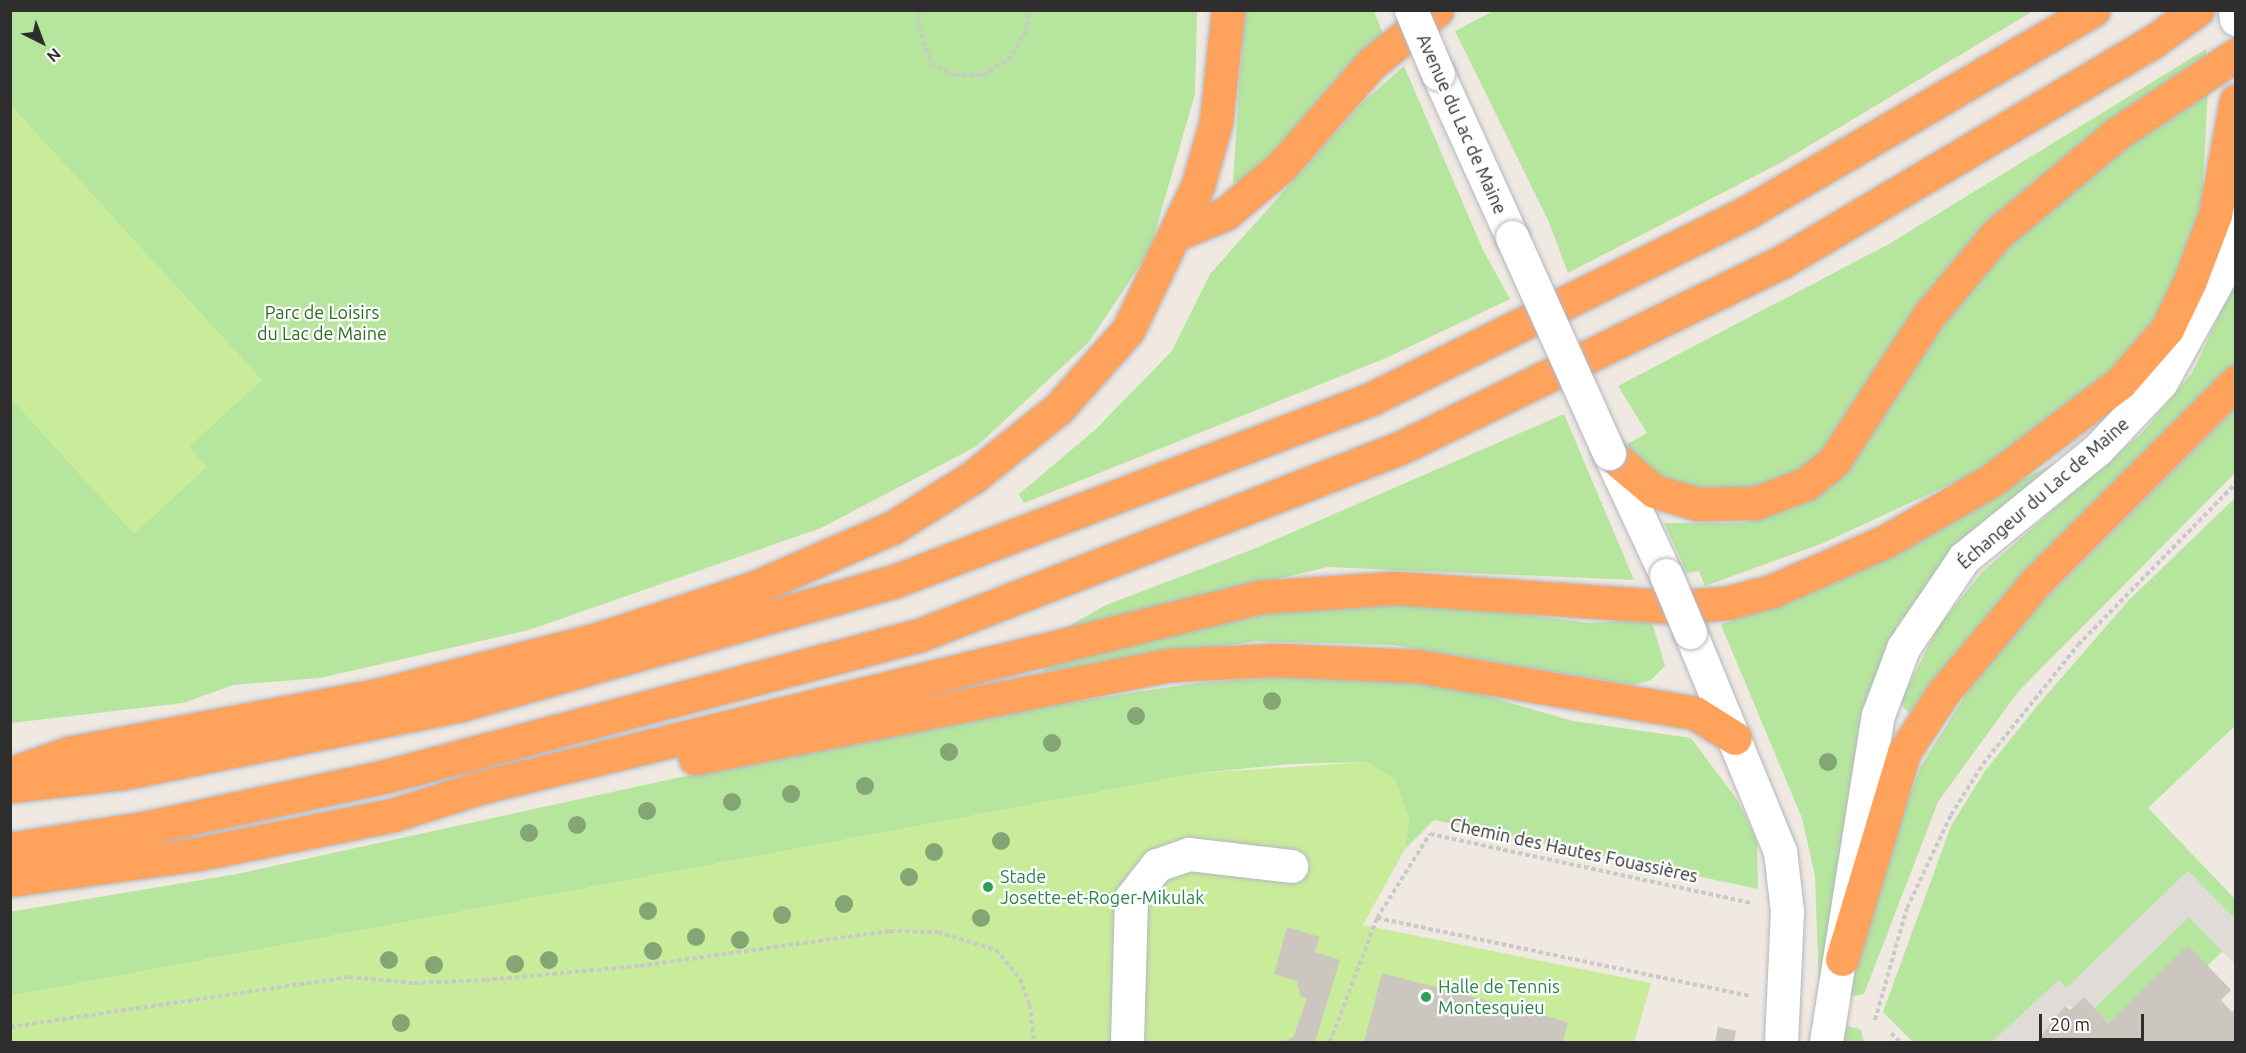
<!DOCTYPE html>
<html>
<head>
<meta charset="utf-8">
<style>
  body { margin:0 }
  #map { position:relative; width:2246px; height:1053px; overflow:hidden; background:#efe9e1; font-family:Ubuntu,sans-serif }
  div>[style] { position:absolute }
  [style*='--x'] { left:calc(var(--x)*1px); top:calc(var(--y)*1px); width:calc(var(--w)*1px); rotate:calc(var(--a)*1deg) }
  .green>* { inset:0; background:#b6e59e }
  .pitch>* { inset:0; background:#c9ec9a }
  .plaza>* { inset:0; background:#dfdcd8 }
  .building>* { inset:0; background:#cbc7bf }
  .path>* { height:4px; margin-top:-2px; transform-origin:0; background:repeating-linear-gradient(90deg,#c9c9c9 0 4.5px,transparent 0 7.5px) }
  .roads { filter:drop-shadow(0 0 2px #b4b7c1) drop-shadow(0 0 2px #b4b7c1) }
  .minor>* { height:33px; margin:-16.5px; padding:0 16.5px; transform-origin:16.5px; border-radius:16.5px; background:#fff }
  .highway>* { height:33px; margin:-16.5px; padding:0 16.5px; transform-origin:16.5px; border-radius:16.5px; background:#ffa35c }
  .bridges { filter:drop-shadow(0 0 2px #b4b7c1) drop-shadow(0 0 2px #b4b7c1) }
  .minor-bridge>* { height:33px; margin:-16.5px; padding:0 16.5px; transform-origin:16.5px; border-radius:16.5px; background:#fff }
  .trees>* { width:18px; height:18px; margin:-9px; border-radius:50%; background:#84a574 }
  .dots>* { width:16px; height:16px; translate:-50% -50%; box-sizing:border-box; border:3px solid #fff; border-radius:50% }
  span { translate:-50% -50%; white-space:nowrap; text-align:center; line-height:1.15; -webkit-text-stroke:4.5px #fff; paint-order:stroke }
  .street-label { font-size:18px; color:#2e2e2e }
  .park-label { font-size:18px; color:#2c6e1b }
  .leisure-label { font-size:18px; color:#27864d }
  .left { translate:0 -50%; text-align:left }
  .frame { position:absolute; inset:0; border:12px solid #2e2e2e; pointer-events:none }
  .north { position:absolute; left:12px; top:12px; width:60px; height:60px; -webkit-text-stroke:4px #fff; paint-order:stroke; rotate:138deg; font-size:16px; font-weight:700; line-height:24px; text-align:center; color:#2e2e2e }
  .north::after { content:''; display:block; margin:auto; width:21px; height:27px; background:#2e2e2e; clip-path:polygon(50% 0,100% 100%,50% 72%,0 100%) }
  .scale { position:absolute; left:2039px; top:1014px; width:105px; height:27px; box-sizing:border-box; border:3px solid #2e2e2e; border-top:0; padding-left:8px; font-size:18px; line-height:21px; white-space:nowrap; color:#2e2e2e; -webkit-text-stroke:4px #fff; paint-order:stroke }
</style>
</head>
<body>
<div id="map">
  <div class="green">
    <div style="clip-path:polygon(1495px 10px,2033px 10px,2033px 11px,1782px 162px,1568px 273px,1548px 220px,1455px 31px)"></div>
    <div style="clip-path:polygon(10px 11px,1197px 11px,1195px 94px,1150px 250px,1089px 342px,977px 446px,821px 528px,529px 630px,320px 678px,233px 685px,183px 703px,11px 723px)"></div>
    <div style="clip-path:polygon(1244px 11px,1374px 11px,1386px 41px,1252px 179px,1233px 183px)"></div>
    <div style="clip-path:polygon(2206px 49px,2207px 65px,2044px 181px,1834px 446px,1772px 487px,1700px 492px,1670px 483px,1632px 454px,1628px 444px,1647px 433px,1618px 386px,1889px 244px)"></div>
    <div style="clip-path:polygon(1404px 66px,1483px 250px,1510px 299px,1386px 358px,1024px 503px,1019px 494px,1095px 430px,1172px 351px,1210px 274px,1361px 104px)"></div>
    <div style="clip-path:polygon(2208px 89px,2202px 204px,2178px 278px,2132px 354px,1990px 466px,1821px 544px,1705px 586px,1699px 571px,1687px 573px,1664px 523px,1742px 523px,1793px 509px,1832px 482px,1940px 323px,1996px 255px,2117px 151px)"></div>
    <div style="clip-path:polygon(2235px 282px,2235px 365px,1917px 713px,1909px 713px,1900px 703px,1938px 627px,1983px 571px,2142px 433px,2192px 373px)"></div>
    <div style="clip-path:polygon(2235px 408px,2235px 473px,2017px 693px,1938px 802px,1864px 994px,1847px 997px,1883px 863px,1921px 766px,1968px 691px,2012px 633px)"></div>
    <div style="clip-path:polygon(1564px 414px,1634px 580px,1328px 567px,1062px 630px,1106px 605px,1256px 548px)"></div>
    <div style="clip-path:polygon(2053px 464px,1942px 565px,1897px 626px,1861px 715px,1819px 986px,1815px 876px,1802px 818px,1721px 625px,1903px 551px,1906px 538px)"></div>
    <div style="clip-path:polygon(2235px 498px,2235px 726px,2148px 808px,2235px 899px,2235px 919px,2188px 871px,2066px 989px,2058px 981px,1992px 1042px,1913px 1042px,1883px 1012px,1951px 826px,1985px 771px,2037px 706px,2129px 600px)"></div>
    <div style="clip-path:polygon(1346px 605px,1445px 605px,1590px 623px,1651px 619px,1665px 666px,1651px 680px,1633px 685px,1393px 645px,1257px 641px,1042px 672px,1050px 665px,1208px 626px,1285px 610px)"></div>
    <div style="clip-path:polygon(1297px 676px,1448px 685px,1573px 721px,1691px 738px,1738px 801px,1757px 841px,1758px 889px,1434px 820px,1405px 849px,1409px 819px,1367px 762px,1290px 764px,1200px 773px,11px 996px,10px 912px,237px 874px,713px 770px,1045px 706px,1197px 683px)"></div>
    <div style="clip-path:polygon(2189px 917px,2223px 951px,2207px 966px,2188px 946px,2108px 1023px,2094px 1008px)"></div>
    <div style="clip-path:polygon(1839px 1023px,1861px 1030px,1864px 1042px,1836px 1042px)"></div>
  </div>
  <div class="pitch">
    <div style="clip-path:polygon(10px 104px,262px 380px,189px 447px,207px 467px,134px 534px,11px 399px)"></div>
    <div style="clip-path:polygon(1367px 762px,1395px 779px,1409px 819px,1405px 849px,1363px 925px,1651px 983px,1634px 1042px,11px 1042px,11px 996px,1200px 773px)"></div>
  </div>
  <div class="plaza">
    <div style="clip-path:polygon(2188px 871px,2235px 919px,2235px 964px,2189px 917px,2094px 1008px,2065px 1006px,2036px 1042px,1992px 1042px,2059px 980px,2066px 988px)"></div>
  </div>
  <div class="building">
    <div style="clip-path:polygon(1287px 927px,1320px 937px,1315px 952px,1340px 960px,1315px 1042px,1284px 1042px,1294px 1036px,1307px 998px,1300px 996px,1297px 981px,1274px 974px)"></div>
    <div style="clip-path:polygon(2188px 945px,2231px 990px,2221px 1000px,2232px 1012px,2236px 1009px,2236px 1042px,2036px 1042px,2065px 1006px,2070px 1010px,2084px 997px,2108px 1023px)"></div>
    <div style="clip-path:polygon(1382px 973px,1568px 1022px,1563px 1042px,1364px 1042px)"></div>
    <div style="clip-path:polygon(1718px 1027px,1736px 1031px,1734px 1042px,1715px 1042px)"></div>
  </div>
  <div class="path">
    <div style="--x:919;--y:10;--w:10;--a:101"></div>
    <div style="--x:917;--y:20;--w:45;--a:72"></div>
    <div style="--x:931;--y:63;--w:27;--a:27"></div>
    <div style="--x:955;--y:75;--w:27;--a:0"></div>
    <div style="--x:982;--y:75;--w:30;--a:-30"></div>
    <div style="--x:1008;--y:60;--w:32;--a:-58"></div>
    <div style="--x:1025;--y:33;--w:23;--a:-80"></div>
    <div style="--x:1377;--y:918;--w:380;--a:11.8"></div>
    <div style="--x:1875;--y:1020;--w:116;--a:-74.1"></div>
    <div style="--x:1907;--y:908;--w:103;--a:-64.7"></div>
    <div style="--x:1951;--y:815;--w:60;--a:-57.9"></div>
    <div style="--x:1983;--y:764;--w:152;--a:-51.4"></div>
    <div style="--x:2078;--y:645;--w:226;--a:-45.7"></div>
    <div style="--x:10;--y:1027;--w:343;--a:-8.4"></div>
    <div style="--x:349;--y:977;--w:65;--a:5.3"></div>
    <div style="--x:414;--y:983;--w:71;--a:-2.4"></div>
    <div style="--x:485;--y:980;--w:156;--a:-5.2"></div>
    <div style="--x:640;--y:966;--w:252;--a:-8"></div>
    <div style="--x:890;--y:931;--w:48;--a:1.2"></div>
    <div style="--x:938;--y:932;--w:61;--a:17.2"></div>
    <div style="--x:996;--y:950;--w:38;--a:50"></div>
    <div style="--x:1020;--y:979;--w:28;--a:69"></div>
    <div style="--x:1030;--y:1005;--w:37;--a:84"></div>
    <div style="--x:1891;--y:1033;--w:13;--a:45"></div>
    <div style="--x:1330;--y:1042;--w:133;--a:-69.2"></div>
    <div style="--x:1377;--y:918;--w:99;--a:-57.8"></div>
    <div style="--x:1430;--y:834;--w:330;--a:12.1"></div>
  </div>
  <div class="roads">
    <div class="minor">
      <div style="--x:2235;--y:10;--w:9;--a:84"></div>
      <div style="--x:1438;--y:74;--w:179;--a:65.6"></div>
      <div style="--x:1609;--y:453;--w:135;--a:65"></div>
      <div style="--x:1690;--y:632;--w:237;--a:67.7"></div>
      <div style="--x:1780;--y:851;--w:60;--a:83.3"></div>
      <div style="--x:1787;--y:911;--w:131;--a:92.6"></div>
      <div style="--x:1127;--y:1042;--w:144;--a:-88.4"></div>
      <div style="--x:1131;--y:898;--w:42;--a:-51.8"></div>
      <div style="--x:1157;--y:865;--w:34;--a:-19"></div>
      <div style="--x:1189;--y:854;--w:103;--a:6.7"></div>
      <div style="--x:1826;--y:1042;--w:331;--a:-81"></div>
      <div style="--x:1878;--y:715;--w:72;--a:-69.5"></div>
      <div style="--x:1903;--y:648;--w:109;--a:-55.9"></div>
      <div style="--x:1964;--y:558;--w:171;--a:-39.1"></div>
      <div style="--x:2097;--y:450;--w:93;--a:-46.7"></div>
      <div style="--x:2161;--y:382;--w:124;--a:-60.9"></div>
      <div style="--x:2221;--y:274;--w:64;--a:-76.4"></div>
    </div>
    <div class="highway">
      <div style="--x:1174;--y:235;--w:55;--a:-22.4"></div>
      <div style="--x:1225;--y:214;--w:75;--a:-40.1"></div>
      <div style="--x:1282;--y:166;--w:135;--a:-48.9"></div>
      <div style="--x:1371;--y:64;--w:85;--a:-39.3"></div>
      <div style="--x:1609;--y:453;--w:59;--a:40.2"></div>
      <div style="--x:1654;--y:491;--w:46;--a:16.5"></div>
      <div style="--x:1698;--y:504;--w:57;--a:-1"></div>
      <div style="--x:1755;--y:503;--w:54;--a:-20.4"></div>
      <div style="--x:1806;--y:484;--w:36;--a:-39"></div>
      <div style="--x:1834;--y:461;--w:176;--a:-56.9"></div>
      <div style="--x:1930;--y:314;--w:103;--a:-50.1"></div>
      <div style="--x:1996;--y:235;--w:155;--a:-40"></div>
      <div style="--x:2115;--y:135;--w:145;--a:-33.5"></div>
      <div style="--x:695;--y:758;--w:485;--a:-11.1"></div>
      <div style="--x:1171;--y:665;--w:105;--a:-2.7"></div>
      <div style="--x:1276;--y:660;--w:141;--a:2.4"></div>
      <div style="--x:1417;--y:666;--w:282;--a:9.6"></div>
      <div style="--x:1695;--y:713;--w:47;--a:32"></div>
      <div style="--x:15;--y:772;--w:57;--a:-19.4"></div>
      <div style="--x:69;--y:753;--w:315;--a:-10.6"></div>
      <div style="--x:379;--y:695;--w:223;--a:-14.3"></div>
      <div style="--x:595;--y:640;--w:169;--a:-18.2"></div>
      <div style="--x:756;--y:587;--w:148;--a:-23.5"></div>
      <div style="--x:892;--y:528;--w:96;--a:-32.2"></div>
      <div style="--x:973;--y:477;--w:110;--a:-38.7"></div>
      <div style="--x:1059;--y:408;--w:104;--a:-48.5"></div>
      <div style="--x:1128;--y:330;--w:161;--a:-64.2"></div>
      <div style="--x:1198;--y:185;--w:66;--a:-74.1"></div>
      <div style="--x:1216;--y:122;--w:113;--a:-83.9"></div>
      <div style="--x:10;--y:786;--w:114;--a:-6.6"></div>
      <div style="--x:123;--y:773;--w:344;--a:-11.4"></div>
      <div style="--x:460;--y:705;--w:452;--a:-15.9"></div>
      <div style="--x:895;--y:581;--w:510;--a:-20.92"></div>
      <div style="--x:1371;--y:399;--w:419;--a:-26.4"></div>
      <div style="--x:1746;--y:213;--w:402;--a:-30.3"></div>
      <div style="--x:10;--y:849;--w:142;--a:-8.9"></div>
      <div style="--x:150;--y:827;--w:234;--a:-12.1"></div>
      <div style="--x:379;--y:778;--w:560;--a:-14.81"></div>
      <div style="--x:920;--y:635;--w:515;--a:-21.29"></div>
      <div style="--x:1400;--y:448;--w:423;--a:-26"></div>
      <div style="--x:1780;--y:263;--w:431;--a:-30.7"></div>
      <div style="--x:2151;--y:43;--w:57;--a:-35.7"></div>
      <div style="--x:10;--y:880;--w:190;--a:-7.9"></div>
      <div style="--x:198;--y:854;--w:199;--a:-11.3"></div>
      <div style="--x:393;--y:815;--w:93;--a:-17.5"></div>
      <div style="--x:482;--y:787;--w:801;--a:-13.72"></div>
      <div style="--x:1260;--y:597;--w:135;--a:-3.8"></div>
      <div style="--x:1395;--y:588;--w:280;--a:3.9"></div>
      <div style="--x:1674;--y:607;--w:53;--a:-4.3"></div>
      <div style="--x:1727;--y:603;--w:47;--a:-14.9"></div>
      <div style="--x:1772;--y:591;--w:124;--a:-23.7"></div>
      <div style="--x:1886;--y:541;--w:122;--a:-29.9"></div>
      <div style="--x:1992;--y:480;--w:161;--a:-37.2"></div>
      <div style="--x:2120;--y:383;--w:72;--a:-49"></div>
      <div style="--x:2167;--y:329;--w:53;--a:-64.4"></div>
      <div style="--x:2190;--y:281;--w:71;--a:-69.3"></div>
      <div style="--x:2215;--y:215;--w:116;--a:-79.6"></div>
      <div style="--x:1842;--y:959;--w:216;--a:-73.3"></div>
      <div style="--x:1904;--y:752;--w:71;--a:-56.5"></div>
      <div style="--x:1943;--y:693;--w:145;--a:-50"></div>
      <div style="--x:2036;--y:582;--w:283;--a:-45"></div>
    </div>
  </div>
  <div class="bridges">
    <div class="minor-bridge">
      <div style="--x:1411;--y:10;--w:69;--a:67.1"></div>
      <div style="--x:1512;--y:237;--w:237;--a:65.8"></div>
      <div style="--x:1666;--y:575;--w:62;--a:67.2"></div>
    </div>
  </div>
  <div class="trees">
    <div style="left:1272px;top:701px"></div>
    <div style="left:1136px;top:716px"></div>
    <div style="left:1052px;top:743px"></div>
    <div style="left:949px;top:752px"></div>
    <div style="left:1828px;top:762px"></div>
    <div style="left:865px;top:786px"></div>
    <div style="left:791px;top:794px"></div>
    <div style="left:732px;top:802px"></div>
    <div style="left:647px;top:811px"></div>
    <div style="left:577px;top:825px"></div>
    <div style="left:529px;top:833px"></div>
    <div style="left:1001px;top:841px"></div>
    <div style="left:934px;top:852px"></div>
    <div style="left:909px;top:877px"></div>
    <div style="left:844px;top:904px"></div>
    <div style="left:648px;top:911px"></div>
    <div style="left:782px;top:915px"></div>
    <div style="left:981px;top:918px"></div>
    <div style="left:696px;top:937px"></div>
    <div style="left:740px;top:940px"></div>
    <div style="left:653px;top:951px"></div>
    <div style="left:389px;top:960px"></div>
    <div style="left:549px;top:960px"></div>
    <div style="left:515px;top:964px"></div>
    <div style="left:434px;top:965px"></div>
    <div style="left:401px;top:1023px"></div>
  </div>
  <div class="dots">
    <div style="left:988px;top:887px;background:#2e9e5b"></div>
    <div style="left:1426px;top:997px;background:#2e9e5b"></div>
  </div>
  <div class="street-label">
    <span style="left:1462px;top:124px;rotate:66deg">Avenue du Lac de Maine</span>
    <span style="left:2043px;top:493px;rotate:-41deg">Échangeur du Lac de Maine</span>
    <span style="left:1574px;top:850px;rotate:12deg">Chemin des Hautes Fouassières</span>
  </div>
  <div class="park-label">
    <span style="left:322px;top:323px">Parc de Loisirs<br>du Lac de Maine</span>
  </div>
  <div class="leisure-label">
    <span class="left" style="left:1000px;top:887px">Stade<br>Josette-et-Roger-Mikulak</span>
    <span class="left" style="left:1438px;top:997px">Halle de Tennis<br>Montesquieu</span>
  </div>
  <div class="frame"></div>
  <div class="north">N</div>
  <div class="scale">20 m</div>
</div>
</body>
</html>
